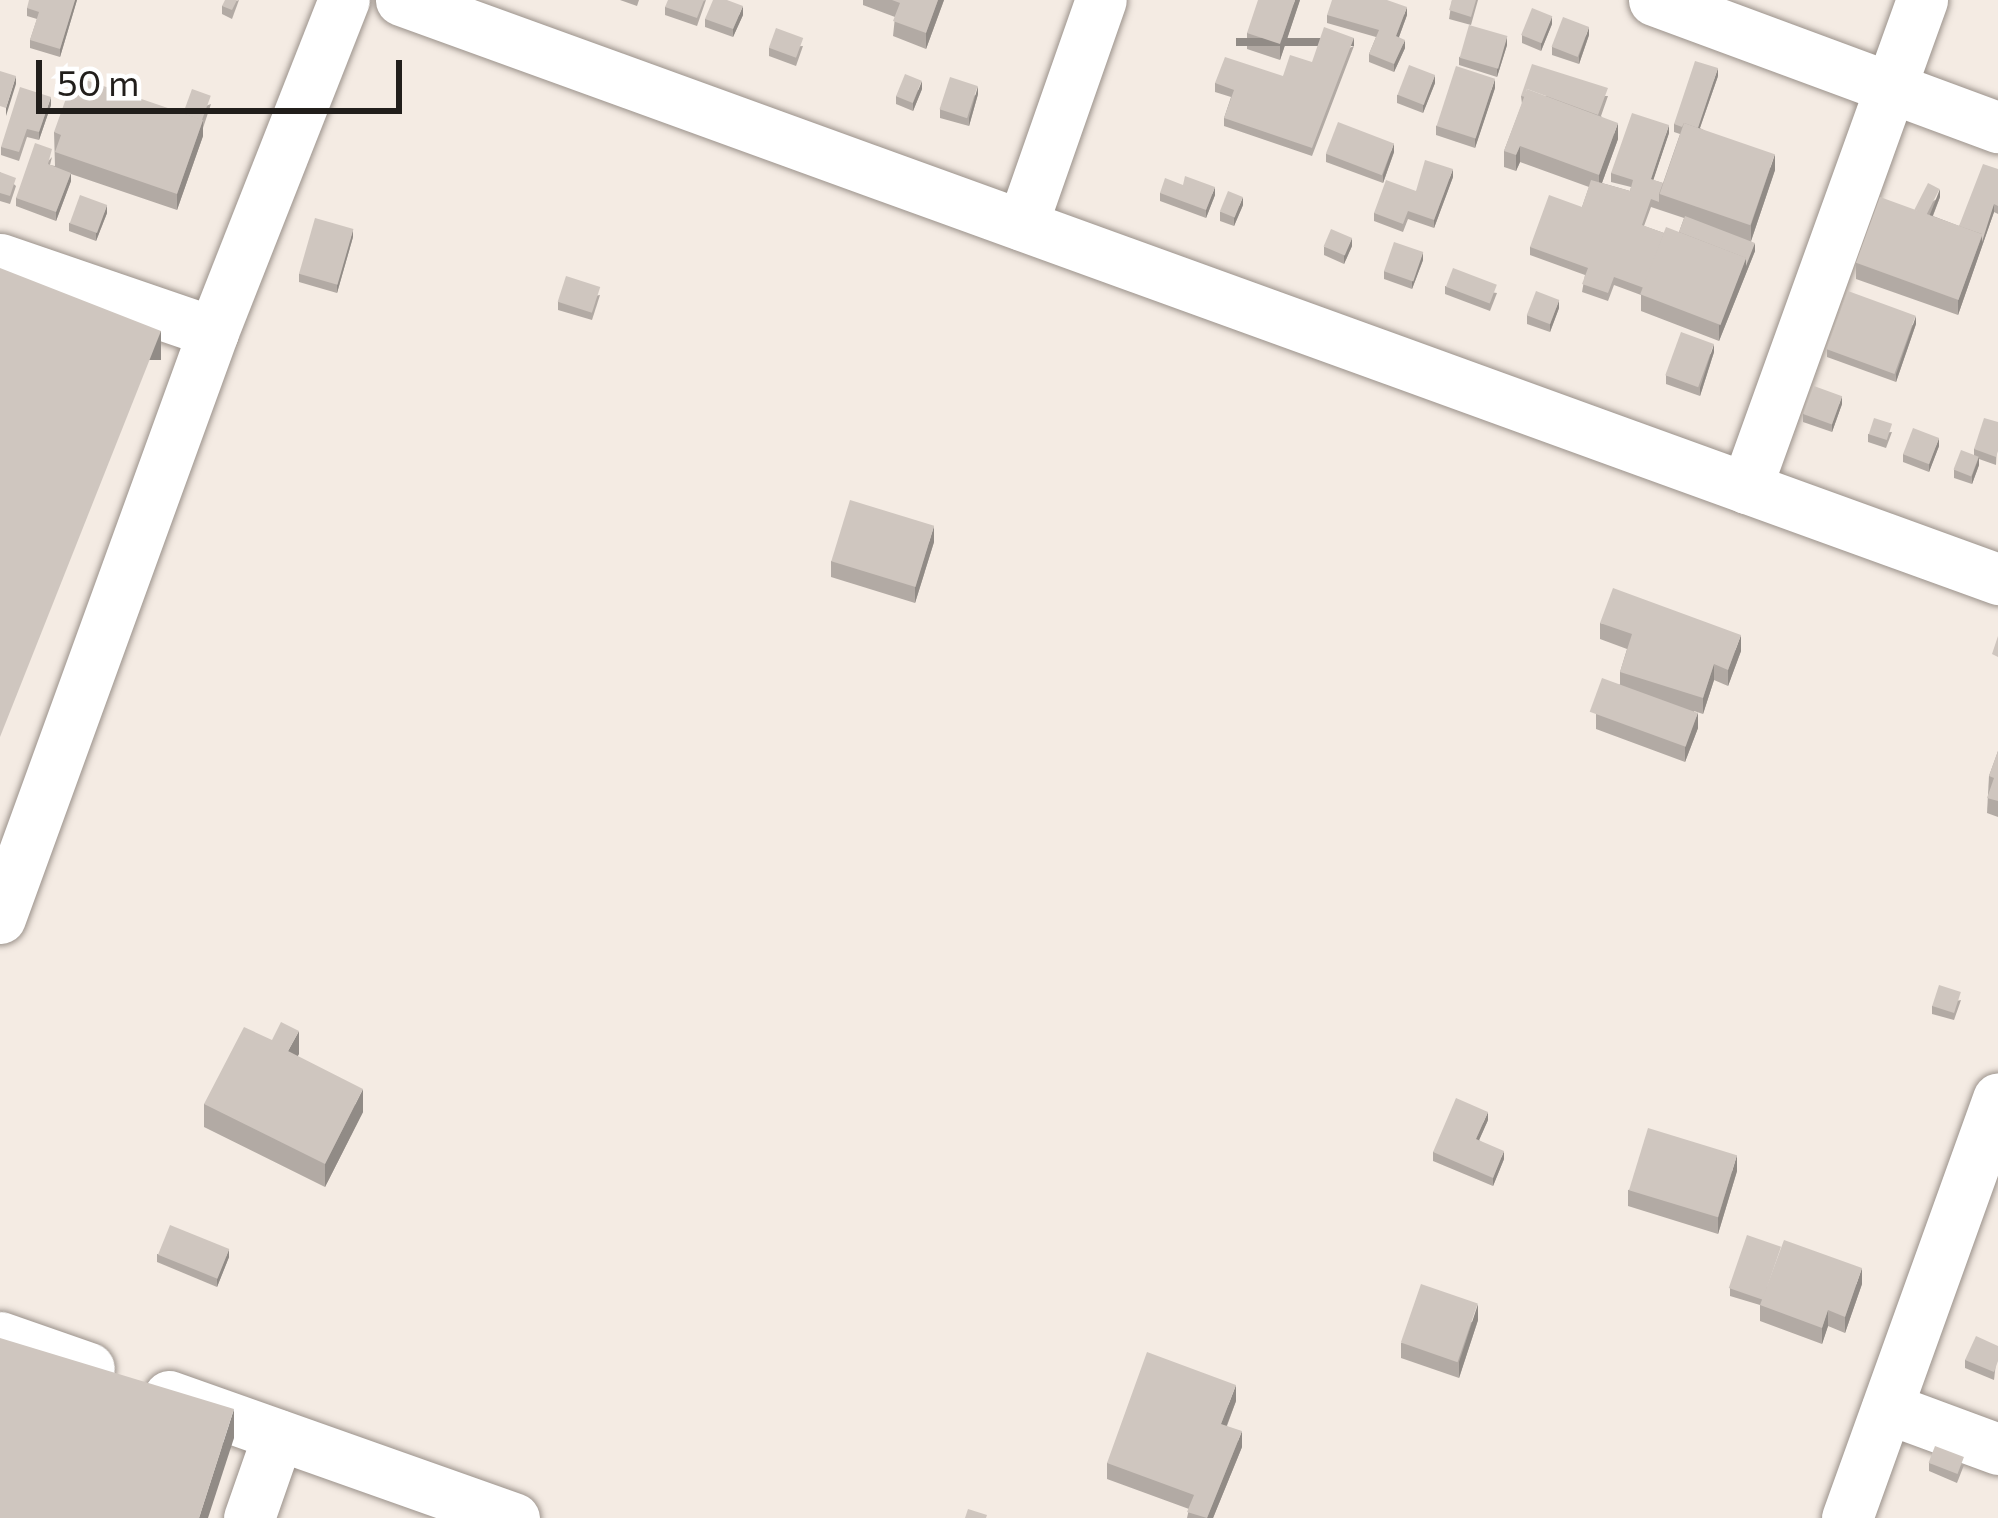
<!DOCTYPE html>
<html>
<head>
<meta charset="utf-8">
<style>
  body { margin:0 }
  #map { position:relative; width:1998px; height:1518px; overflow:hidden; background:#f4ebe3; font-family:Commissioner,sans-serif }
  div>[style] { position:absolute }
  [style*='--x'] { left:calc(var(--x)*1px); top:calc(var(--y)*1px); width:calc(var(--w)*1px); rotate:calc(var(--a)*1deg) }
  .roads { filter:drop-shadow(0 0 3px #9b928b) drop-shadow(0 0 3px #9b928b) }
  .minor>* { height:51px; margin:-25.5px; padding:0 25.5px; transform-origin:25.5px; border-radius:25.5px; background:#fff }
  .wall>* { inset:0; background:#b2aaa4 }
  .shaded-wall>* { inset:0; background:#918b86; transform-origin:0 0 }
  .building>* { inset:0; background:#cfc6bf; transform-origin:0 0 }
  span { translate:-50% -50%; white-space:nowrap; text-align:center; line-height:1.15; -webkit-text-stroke:12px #fff; paint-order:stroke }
  .scale { position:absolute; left:36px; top:60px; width:366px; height:54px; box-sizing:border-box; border:6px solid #211e1b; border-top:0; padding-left:15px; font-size:36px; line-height:42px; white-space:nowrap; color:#211e1b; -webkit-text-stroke:9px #fff; paint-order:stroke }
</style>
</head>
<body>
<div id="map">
  <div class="roads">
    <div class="minor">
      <div style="--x:401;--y:0;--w:1699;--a:19.93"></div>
      <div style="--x:1654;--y:0;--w:367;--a:20.3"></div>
      <div style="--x:1022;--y:225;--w:238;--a:-70.7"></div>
      <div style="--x:0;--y:259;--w:225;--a:18.9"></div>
      <div style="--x:1746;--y:488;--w:519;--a:-70.17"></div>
      <div style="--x:0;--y:918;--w:624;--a:-70.02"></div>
      <div style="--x:213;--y:332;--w:357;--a:-68.5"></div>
      <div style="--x:0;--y:1337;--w:94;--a:19.2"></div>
      <div style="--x:169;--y:1396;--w:366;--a:19.5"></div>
      <div style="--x:1887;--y:1408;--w:118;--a:20.3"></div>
      <div style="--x:249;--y:1518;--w:88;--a:-70.7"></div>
      <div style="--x:1847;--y:1518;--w:446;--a:-70.2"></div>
    </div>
  </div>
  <div class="wall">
    <div style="clip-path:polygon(77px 0,60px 57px,30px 48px,30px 40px,37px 19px,27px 16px,27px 8px)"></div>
    <div style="clip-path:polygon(239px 0,232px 19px,222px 14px,222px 6px)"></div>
    <div style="clip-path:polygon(620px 0,639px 0,637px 6px)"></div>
    <div style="clip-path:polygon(706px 0,697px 26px,665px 15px,665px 7px)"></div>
    <div style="clip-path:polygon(863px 0,944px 0,926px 49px,893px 36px,895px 17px,863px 5px)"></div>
    <div style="clip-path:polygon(1300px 0,1280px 60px,1247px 49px,1247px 33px)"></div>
    <div style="clip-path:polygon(1452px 0,1478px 0,1471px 25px,1449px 19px)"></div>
    <div style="clip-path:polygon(743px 15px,733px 37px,705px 27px,705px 19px)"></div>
    <div style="clip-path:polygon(1327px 15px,1407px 15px,1399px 37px,1405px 48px,1394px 72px,1369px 62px,1369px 54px,1376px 37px,1327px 23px)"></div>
    <div style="clip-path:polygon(1552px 24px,1541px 51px,1522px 43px,1522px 35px)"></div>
    <div style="clip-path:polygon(1589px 35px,1579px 64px,1552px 55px,1552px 47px)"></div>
    <div style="clip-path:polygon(1507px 45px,1497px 77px,1459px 65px,1459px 57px)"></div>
    <div style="clip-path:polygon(803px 46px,796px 66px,769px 56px,769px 48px)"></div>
    <div style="clip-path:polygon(1354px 46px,1312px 156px,1224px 126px,1224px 118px,1231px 97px,1215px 92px,1215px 83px,1283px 76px)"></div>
    <div style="clip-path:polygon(evenodd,1718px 76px,1700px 128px,1775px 170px,1751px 241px,1755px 251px,1719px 341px,1641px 311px,1641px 295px,1614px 285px,1608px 301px,1582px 292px,1585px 275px,1530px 255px,1530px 247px,1582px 207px,1589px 187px,1520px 162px,1516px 171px,1504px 167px,1504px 151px,1522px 104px,1521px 96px,1608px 96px,1601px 116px,1618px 139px,1602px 183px,1630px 191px,1631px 187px,1611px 182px,1611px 173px,1669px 133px,1653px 180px,1663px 183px,1680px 134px,1674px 132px,1674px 124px,1718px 76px,1651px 207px,1684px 218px,1679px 232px,1664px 233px,1644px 226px,1651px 207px)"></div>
    <div style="clip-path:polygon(1435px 83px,1423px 113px,1397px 103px,1397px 95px)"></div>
    <div style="clip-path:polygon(1495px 88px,1475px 148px,1436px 135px,1436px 126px)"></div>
    <div style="clip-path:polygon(922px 89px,913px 111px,896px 104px,896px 96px)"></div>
    <div style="clip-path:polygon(978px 94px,969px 126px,940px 118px,940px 109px)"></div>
    <div style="clip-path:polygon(211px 104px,203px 128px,203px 136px,177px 210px,71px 174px,71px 181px,56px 221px,16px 206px,16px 198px,52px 157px,50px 165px,55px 166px,54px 132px,185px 114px)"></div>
    <div style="clip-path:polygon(51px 105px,39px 140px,27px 137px,19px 161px,1px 155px,1px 147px)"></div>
    <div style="clip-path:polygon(1394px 152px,1383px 183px,1326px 162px,1326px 154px)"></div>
    <div style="clip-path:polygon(1998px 169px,1998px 214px,1994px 212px,1958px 315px,1856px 279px,1856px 263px,1917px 211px,1940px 197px,1933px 216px,1959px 226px)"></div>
    <div style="clip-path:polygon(0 172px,16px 186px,10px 204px,0 201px)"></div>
    <div style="clip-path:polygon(1453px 177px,1434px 228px,1408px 219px,1403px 232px,1374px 221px,1374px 213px,1416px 191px)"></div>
    <div style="clip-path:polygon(1183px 185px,1215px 195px,1206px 218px,1160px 201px,1160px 193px)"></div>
    <div style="clip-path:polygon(1243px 205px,1234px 226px,1220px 221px,1220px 212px)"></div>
    <div style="clip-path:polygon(107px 213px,96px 241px,69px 231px,69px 223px)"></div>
    <div style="clip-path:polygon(353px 237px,337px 293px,299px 282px,299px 274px)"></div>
    <div style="clip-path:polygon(1352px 246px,1344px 264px,1324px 255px,1324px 247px)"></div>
    <div style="clip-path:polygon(1423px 260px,1412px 289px,1384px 279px,1384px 271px)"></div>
    <div style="clip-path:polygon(1445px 286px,1497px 293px,1490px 311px,1445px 294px)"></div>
    <div style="clip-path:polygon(600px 295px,592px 320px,558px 310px,558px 302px)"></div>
    <div style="clip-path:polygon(1559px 308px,1550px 332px,1527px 324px,1527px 315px)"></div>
    <div style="clip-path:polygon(1916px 324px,1896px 382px,1827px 357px,1827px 349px)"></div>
    <div style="clip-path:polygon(1714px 352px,1700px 396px,1666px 384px,1666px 375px)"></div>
    <div style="clip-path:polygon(1842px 404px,1832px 432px,1803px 422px,1803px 414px)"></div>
    <div style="clip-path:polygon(1998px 422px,1996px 465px,1979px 459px,1979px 465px,1972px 484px,1954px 478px,1954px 470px,1974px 455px,1974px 449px)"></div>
    <div style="clip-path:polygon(1892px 432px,1886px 448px,1868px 442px,1868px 434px)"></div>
    <div style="clip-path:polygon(1939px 446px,1929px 472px,1903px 462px,1903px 454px)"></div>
    <div style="clip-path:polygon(934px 542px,915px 603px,831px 577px,831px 561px)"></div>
    <div style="clip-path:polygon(1600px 623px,1741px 651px,1728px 686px,1714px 680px,1703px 714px,1694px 711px,1698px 728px,1685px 762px,1596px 729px,1596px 713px,1620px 684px,1620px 672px,1627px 649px,1600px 639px)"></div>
    <div style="clip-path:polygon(1998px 751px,1998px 817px,1987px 813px,1989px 776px)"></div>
    <div style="clip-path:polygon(1961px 1000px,1954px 1020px,1932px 1014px,1932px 1006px)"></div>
    <div style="clip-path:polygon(299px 1054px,297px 1056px,363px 1112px,325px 1187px,204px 1127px,204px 1104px)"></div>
    <div style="clip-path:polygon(1488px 1120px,1479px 1140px,1504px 1159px,1493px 1186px,1433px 1161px,1433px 1152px)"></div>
    <div style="clip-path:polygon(1737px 1171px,1718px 1234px,1628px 1206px,1628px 1190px)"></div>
    <div style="clip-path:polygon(157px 1254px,229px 1257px,217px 1287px,157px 1262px)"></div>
    <div style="clip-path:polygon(1862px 1284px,1845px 1333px,1828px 1326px,1822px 1344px,1760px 1321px,1760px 1305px,1730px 1296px,1730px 1288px)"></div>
    <div style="clip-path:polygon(1478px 1320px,1459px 1378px,1401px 1358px,1401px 1343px)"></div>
    <div style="clip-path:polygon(1998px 1346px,1994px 1380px,1965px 1368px,1965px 1360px)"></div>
    <div style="clip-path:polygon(1236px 1401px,1227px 1426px,1242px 1447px,1213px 1518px,1187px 1518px,1189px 1509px,1107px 1479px,1107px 1463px)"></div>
    <div style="clip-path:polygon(1929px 1463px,1964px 1465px,1957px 1483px,1929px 1471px)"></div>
  </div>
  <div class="shaded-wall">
    <div style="clip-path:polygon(75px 0,77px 0,60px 57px,60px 49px)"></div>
    <div style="clip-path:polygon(938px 0,944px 0,926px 49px,926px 33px)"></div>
    <div style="clip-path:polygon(1295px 0,1300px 0,1280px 60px,1280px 44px)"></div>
    <div style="clip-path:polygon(743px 6px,743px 15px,733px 37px,733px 29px)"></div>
    <div style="clip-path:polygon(1407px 7px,1407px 15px,1396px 45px,1396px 36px)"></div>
    <div style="clip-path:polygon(1552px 16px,1552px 24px,1541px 51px,1541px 43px)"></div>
    <div style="clip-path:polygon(1589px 27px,1589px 35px,1579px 64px,1579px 56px)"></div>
    <div style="clip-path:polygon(1507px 36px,1507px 45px,1497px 77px,1497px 69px)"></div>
    <div style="left:1354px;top:38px;width:8px;height:118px;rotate:90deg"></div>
    <div style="clip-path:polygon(1405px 40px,1405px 48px,1394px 72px,1394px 64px)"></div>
    <div style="clip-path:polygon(1718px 68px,1718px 76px,1696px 139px,1696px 131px)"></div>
    <div style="clip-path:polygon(1435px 75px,1435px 83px,1423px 113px,1423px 105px)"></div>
    <div style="clip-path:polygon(16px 76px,16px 84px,6px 116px,6px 108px)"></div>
    <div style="clip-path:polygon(1495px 79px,1495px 88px,1475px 148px,1475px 139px)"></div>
    <div style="clip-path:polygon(922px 81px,922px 89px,913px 111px,913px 103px)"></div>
    <div style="clip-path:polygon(978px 86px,978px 94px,969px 126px,969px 118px)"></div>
    <div style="clip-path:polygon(51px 97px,51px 105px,39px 140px,39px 132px)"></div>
    <div style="clip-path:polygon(203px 120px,203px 136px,177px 210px,177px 194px)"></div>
    <div style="clip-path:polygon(1618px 123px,1618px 139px,1599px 191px,1599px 175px)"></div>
    <div style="clip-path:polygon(1669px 125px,1669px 133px,1651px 187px,1651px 179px)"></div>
    <div style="clip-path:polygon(1394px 143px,1394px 152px,1383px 183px,1383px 175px)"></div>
    <div style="clip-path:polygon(1520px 146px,1520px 162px,1516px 171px,1516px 155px)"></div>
    <div style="clip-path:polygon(1775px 154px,1775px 170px,1751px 241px,1751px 225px)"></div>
    <div style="clip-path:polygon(1453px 169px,1453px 177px,1434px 228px,1434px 220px)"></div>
    <div style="clip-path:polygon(71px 173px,71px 181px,56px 221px,56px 212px)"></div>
    <div style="clip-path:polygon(1215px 187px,1215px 195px,1206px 218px,1206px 210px)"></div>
    <div style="clip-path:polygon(1940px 189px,1940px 197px,1929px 225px,1929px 217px)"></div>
    <div style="clip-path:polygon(1243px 197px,1243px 205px,1234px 226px,1234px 218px)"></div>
    <div style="clip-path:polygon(1994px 204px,1994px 212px,1958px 315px,1958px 300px)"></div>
    <div style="clip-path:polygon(107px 205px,107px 213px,96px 241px,96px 233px)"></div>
    <div style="clip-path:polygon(353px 229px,353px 237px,337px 293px,337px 285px)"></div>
    <div style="clip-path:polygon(1352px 238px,1352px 246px,1344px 264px,1344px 255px)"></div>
    <div style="clip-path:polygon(1755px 243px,1755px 251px,1719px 341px,1719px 326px,1746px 258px)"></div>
    <div style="clip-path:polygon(1423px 252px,1423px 260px,1412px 289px,1412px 280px)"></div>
    <div style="clip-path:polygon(1559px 300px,1559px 308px,1550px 332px,1550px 324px)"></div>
    <div style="clip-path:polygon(1916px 316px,1916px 324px,1896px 382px,1896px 374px)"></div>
    <div style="left:161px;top:331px;width:29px;height:437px;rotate:90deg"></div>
    <div style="clip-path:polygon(1714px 344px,1714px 352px,1700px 396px,1700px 388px)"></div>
    <div style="clip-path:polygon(1842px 396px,1842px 404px,1832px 432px,1832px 424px)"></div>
    <div style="clip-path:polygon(1939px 438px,1939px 446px,1929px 472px,1929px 464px)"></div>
    <div style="clip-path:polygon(1979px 457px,1979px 465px,1972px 484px,1972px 476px)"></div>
    <div style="clip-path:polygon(934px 526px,934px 542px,915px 603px,915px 587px)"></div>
    <div style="clip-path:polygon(1741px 635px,1741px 651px,1728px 686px,1728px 670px)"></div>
    <div style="clip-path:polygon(1714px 664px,1714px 680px,1703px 714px,1703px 698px)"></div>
    <div style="clip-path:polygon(1698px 712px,1698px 728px,1685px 762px,1685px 746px)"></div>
    <div style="clip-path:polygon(299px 1031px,299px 1054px,288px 1074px,288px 1051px)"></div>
    <div style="clip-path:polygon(363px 1089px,363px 1112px,325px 1187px,325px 1164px)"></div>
    <div style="clip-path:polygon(1488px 1112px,1488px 1120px,1476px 1147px,1476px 1139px)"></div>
    <div style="clip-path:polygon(1504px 1151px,1504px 1159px,1493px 1186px,1493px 1178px)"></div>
    <div style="clip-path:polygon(1737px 1155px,1737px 1171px,1718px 1234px,1718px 1218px)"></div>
    <div style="clip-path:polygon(229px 1249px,229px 1257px,217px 1287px,217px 1279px)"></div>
    <div style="clip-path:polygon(1862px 1268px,1862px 1284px,1845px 1333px,1845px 1317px)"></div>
    <div style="clip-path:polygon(1478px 1304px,1478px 1320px,1459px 1378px,1459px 1362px)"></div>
    <div style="clip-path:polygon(1828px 1310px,1828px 1326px,1822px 1344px,1822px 1328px)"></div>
    <div style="clip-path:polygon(1236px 1385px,1236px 1401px,1221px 1440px,1221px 1424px)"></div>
    <div style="clip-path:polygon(234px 1409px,234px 1438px,208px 1518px,199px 1518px)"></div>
    <div style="clip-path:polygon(1242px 1431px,1242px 1447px,1213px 1518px,1207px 1518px)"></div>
  </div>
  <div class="building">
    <div style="clip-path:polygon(29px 0,75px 0,60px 49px,30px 40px,39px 12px,27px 8px)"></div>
    <div style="clip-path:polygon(225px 0,237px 0,232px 10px,222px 6px)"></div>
    <div style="clip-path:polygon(668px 0,704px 0,697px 18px,665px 7px)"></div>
    <div style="clip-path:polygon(713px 0,727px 0,743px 6px,733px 29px,705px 19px)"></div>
    <div style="clip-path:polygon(892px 0,938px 0,926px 33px,893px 21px,900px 3px)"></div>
    <div style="clip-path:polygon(1258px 0,1295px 0,1280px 44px,1247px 33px)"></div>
    <div style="clip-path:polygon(1332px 0,1387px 0,1407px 7px,1396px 36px,1405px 40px,1394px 64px,1369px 54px,1379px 30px,1327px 15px)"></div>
    <div style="clip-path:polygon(1452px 0,1476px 0,1471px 17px,1449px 10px)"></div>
    <div style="left:1532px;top:8px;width:22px;height:29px;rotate:22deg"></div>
    <div style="left:1563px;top:17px;width:28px;height:32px;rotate:21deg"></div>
    <div style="left:1469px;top:25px;width:40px;height:34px;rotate:16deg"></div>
    <div style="clip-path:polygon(1324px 27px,1354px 38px,1312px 148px,1224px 118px,1234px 90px,1215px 83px,1225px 57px,1283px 76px,1290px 55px,1312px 62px)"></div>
    <div style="left:776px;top:28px;width:29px;height:21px;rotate:20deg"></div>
    <div style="clip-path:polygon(1695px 61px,1718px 68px,1698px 128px,1684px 123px,1682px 127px,1674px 124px)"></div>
    <div style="clip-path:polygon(1532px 64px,1608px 88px,1598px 115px,1527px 89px,1525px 97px,1521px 96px)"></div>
    <div style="left:1409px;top:65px;width:28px;height:32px;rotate:21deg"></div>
    <div style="left:1456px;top:66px;width:41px;height:63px;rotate:18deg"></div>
    <div style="clip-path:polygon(0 71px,16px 76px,6px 108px,0 106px)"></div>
    <div style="left:905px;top:74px;width:18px;height:24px;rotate:22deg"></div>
    <div style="clip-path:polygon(74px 76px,203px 120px,177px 194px,55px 152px,61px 135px,54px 132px)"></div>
    <div style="left:950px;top:77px;width:29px;height:34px;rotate:18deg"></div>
    <div style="clip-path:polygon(20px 87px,51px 97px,39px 132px,27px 129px,19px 152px,1px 147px)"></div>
    <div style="left:192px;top:89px;width:20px;height:26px;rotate:20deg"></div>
    <div style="clip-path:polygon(1527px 89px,1618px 123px,1599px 175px,1520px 146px,1516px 155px,1504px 151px)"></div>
    <div style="clip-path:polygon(1632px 113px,1669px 125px,1651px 179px,1663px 183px,1659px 194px,1659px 202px,1651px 199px,1642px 225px,1664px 233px,1644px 288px,1614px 277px,1608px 293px,1582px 284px,1588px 268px,1530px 247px,1549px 195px,1582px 207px,1591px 180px,1630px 191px,1633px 180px,1611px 173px)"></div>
    <div style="left:1338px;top:122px;width:60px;height:34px;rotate:21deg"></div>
    <div style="left:1684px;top:123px;width:96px;height:75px;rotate:19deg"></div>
    <div style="clip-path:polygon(35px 143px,52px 149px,48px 164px,71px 173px,56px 212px,16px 198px)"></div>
    <div style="clip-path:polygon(1425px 160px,1453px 169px,1434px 220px,1408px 211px,1403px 224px,1374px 213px,1386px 180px,1416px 191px)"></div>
    <div style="clip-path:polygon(1983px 164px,1998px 169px,1998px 206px,1994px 204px,1982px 242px,1982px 234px,1959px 226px)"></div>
    <div style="clip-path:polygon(0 172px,16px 178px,10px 196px,0 193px)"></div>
    <div style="clip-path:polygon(1185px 176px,1215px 187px,1206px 210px,1160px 193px,1165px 178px,1183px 185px)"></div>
    <div style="left:1928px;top:183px;width:13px;height:30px;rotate:27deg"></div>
    <div style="left:1228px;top:191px;width:16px;height:22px;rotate:22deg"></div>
    <div style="left:80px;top:195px;width:29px;height:30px;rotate:20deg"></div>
    <div style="left:1880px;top:197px;width:109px;height:70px;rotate:20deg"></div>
    <div style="clip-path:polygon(1685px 216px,1755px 243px,1746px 266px,1746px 258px,1679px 232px)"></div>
    <div style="left:315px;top:218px;width:40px;height:58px;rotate:16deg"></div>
    <div style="left:1666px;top:227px;width:86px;height:72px;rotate:21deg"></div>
    <div style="left:1331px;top:229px;width:23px;height:19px;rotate:23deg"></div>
    <div style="left:1394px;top:242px;width:31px;height:31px;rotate:19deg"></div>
    <div style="clip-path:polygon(0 268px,161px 331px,0 737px)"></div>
    <div style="left:1453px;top:268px;width:47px;height:20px;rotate:21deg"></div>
    <div style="left:566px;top:276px;width:36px;height:27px;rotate:18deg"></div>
    <div style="left:1536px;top:291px;width:25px;height:26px;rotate:21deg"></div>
    <div style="left:1848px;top:291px;width:72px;height:62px;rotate:20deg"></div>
    <div style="left:1681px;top:332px;width:35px;height:46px;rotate:20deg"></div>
    <div style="left:1814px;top:386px;width:30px;height:30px;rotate:20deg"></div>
    <div style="left:1874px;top:418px;width:19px;height:17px;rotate:18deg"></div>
    <div style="clip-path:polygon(1984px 418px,1998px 422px,1998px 451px,1996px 457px,1974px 449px)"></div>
    <div style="left:1913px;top:428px;width:28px;height:28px;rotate:21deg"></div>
    <div style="left:1961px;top:450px;width:19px;height:21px;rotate:21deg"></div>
    <div style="left:850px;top:500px;width:88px;height:64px;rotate:17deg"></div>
    <div style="clip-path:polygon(1613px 588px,1741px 635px,1728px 670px,1714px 664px,1703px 698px,1620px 672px,1632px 634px,1600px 623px)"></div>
    <div style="clip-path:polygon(1998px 636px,1998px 657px,1992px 654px)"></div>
    <div style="left:1602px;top:678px;width:102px;height:36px;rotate:20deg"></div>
    <div style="clip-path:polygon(1998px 751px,1998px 801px,1987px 798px,1994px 778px,1989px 776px)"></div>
    <div style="left:1939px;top:985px;width:23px;height:22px;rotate:18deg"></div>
    <div style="clip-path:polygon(281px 1022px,299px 1031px,288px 1051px,363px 1089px,325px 1164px,204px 1104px,244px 1027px,272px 1040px)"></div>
    <div style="clip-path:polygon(1456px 1098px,1488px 1112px,1476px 1139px,1504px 1151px,1493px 1178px,1433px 1152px)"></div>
    <div style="left:1648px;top:1128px;width:93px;height:65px;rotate:17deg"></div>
    <div style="left:170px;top:1225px;width:64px;height:32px;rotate:22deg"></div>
    <div style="left:1747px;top:1235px;width:36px;height:56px;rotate:19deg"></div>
    <div style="clip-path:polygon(1784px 1240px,1862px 1268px,1845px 1317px,1828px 1310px,1822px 1328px,1760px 1305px)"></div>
    <div style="left:1421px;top:1284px;width:60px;height:62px;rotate:19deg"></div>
    <div style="clip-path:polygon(1976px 1336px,1998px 1346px,1998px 1361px,1994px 1372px,1965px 1360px)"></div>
    <div style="clip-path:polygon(0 1338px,234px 1409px,199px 1518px,0 1518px)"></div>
    <div style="clip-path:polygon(1147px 1352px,1236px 1385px,1221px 1424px,1242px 1431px,1207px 1518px,1187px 1512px,1194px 1495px,1107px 1463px)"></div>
    <div style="left:1935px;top:1446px;width:31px;height:18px;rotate:21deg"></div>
    <div style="clip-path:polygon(968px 1509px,987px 1515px,986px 1518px,965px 1518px)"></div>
  </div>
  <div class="scale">50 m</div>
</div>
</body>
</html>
